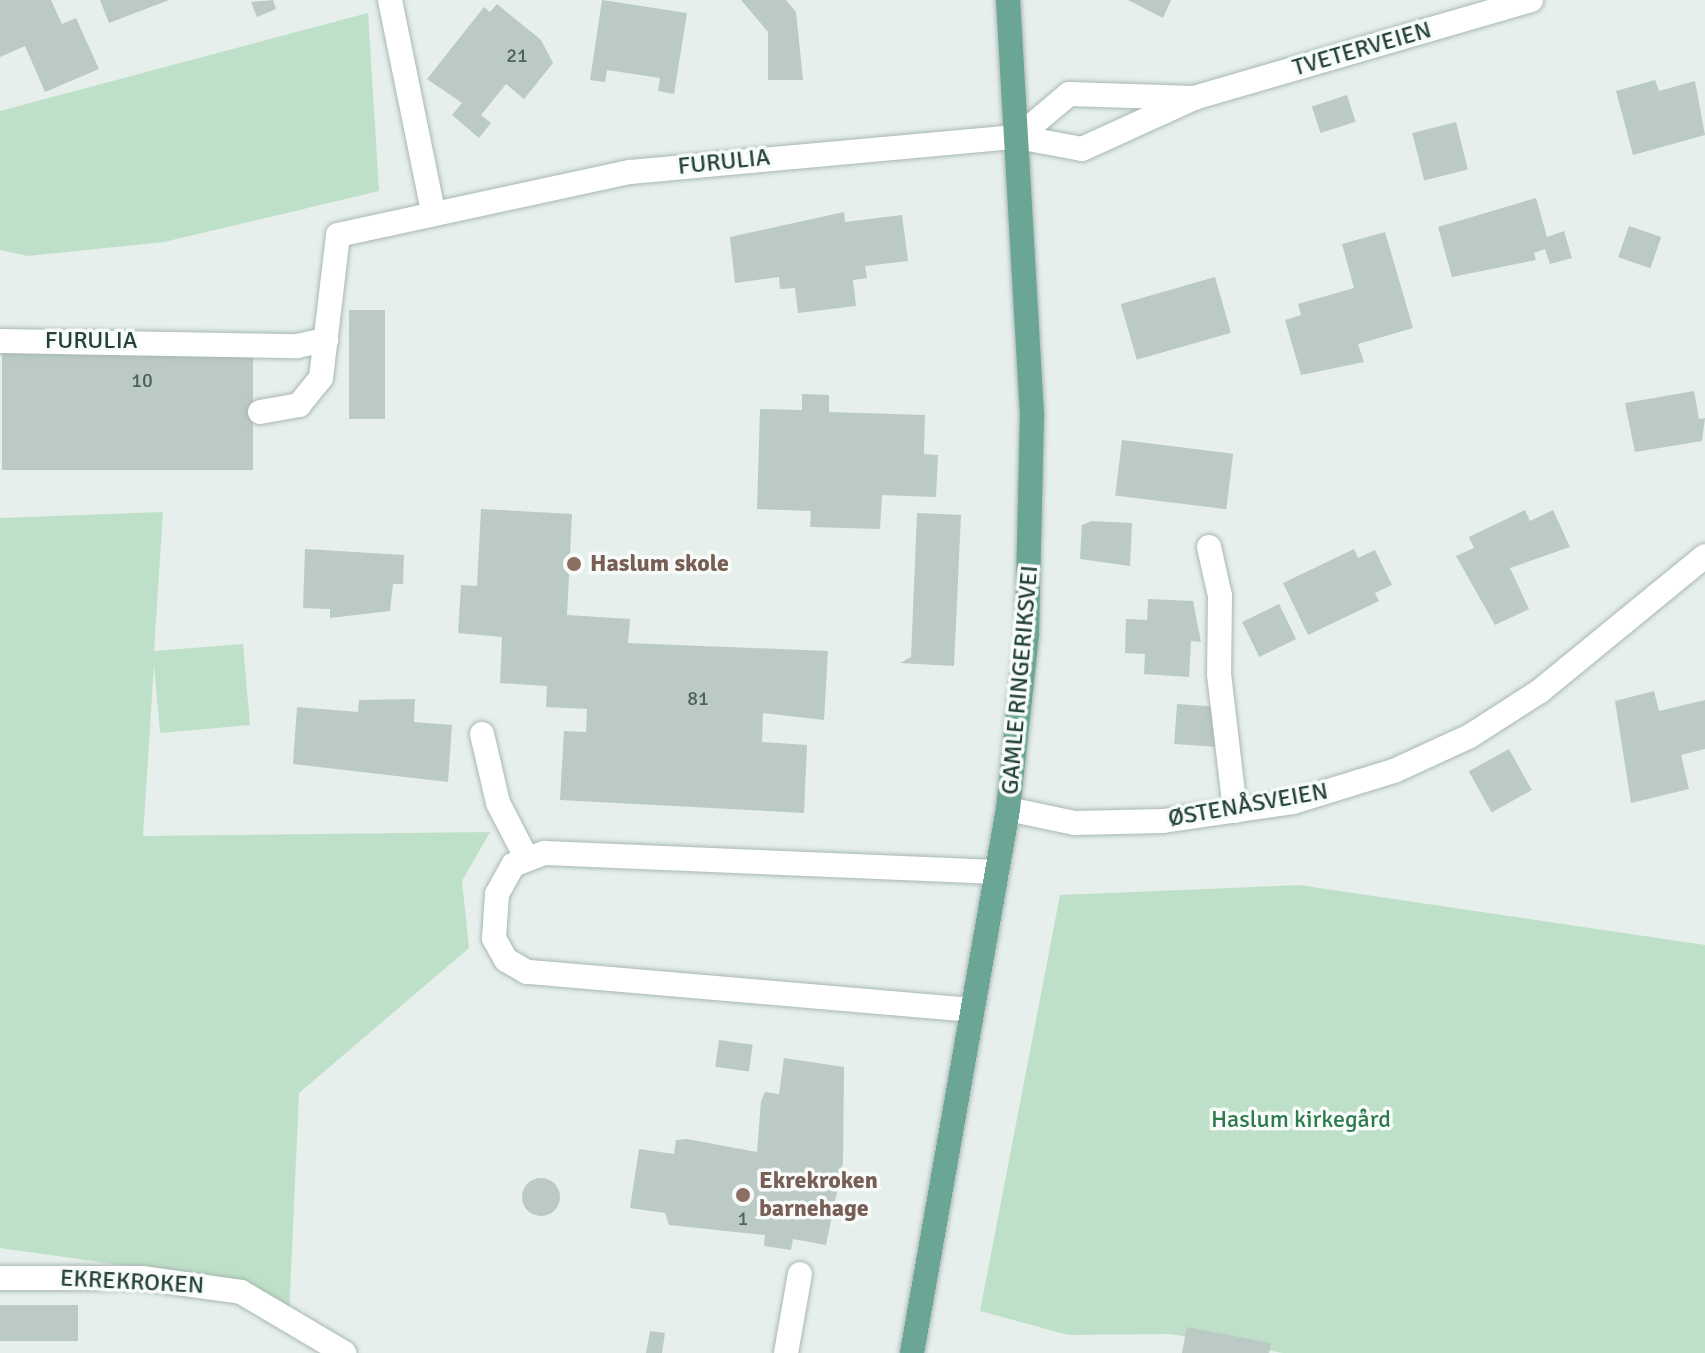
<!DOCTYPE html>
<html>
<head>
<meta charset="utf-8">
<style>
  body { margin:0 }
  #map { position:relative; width:1705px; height:1353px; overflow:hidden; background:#e6efeb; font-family:Signika,sans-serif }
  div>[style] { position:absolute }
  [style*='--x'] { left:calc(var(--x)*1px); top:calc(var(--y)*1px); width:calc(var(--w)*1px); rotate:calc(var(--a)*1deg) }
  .green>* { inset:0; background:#bfe0c8 }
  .building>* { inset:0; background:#bbcac4; transform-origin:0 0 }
  .round { border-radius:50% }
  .roads { filter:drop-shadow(0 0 2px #a8b8b2) drop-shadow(0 0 2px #a8b8b2) }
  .minor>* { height:24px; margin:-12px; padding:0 12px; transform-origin:12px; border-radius:12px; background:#fff }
  .major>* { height:24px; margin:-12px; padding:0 12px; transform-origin:12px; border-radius:12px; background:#6aa596 }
  .dots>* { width:22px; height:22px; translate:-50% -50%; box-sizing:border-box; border:4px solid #f7fbf9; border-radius:50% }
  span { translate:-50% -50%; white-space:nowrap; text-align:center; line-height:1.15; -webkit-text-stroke:7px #f7fbf9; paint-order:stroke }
  .number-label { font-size:20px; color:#4a645c }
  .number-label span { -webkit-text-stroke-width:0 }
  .street-label { font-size:24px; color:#24423a }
  .education-label { font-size:24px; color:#785e54; font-weight:700 }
  .left { translate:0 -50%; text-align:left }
  .park-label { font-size:24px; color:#2d7a4b }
</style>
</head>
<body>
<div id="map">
  <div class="green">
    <div style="clip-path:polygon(368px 13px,379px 191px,164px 242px,28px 256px,0 250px,0 111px)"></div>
    <div style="clip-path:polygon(163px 512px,154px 651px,243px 644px,250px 725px,160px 733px,154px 665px,143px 836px,490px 832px,462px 881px,469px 948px,299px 1093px,289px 1317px,192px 1275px,0 1248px,0 518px)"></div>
    <div style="clip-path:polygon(1299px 885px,1705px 945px,1705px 1353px,1283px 1353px,1170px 1334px,1068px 1335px,980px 1311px,1060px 895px)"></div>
  </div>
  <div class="building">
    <div style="clip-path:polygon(0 0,51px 0,62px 24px,76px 18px,99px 69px,45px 92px,25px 46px,0 57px)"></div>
    <div style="clip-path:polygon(100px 0,169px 0,109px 23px)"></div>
    <div style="clip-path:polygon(273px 0,276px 9px,257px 17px,251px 2px)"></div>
    <div style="clip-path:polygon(602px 0,687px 13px,674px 94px,658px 91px,660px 78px,607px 70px,605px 82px,590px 80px)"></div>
    <div style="clip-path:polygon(741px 0,786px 0,796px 12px,803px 80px,768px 80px,768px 32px)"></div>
    <div style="clip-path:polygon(1128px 0,1171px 0,1163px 18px)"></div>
    <div style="clip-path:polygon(497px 4px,541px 40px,553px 63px,524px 99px,506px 84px,481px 115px,491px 123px,479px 138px,452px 115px,462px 103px,427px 79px,484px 7px,490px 12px)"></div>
    <div style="clip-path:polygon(1655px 80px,1659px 91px,1695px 81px,1705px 135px,1633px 155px,1616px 91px)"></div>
    <div style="left:1347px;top:95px;width:28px;height:37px;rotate:72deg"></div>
    <div style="left:1456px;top:122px;width:49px;height:45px;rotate:76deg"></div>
    <div style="clip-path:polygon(1536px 198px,1547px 237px,1564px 231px,1572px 258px,1550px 264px,1545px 249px,1534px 253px,1536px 260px,1452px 277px,1438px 227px)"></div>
    <div style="clip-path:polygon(844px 212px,845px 222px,902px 215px,908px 261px,865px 266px,867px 278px,853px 280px,856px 306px,798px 313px,795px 288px,780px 289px,779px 277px,735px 283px,730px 237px)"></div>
    <div style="left:1629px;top:226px;width:34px;height:33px;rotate:19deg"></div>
    <div style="clip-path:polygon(1385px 232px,1413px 328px,1358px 344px,1364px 362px,1301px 375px,1285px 320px,1301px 315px,1298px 304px,1354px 288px,1342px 244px)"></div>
    <div style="left:1215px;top:277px;width:58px;height:98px;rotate:74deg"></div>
    <div style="left:349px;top:310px;width:36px;height:109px"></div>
    <div style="left:2px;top:353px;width:251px;height:117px"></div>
    <div style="clip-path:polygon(1694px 391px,1699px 419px,1705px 418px,1702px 441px,1635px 452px,1625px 403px)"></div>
    <div style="clip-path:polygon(802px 394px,829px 395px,829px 412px,925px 415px,924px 454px,938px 455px,936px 497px,882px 495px,880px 529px,810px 527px,811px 511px,757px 509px,760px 409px,802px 410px)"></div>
    <div style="left:1122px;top:440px;width:112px;height:56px;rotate:7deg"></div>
    <div style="clip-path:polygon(481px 509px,572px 514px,567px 615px,630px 619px,628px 643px,828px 651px,824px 720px,763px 713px,762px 742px,807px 745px,804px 813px,560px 800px,564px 731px,586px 732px,587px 709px,546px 707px,547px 686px,500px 683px,502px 637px,458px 633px,461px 585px,477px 586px)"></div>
    <div style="clip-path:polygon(1525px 510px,1530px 521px,1553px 510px,1570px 547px,1510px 568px,1529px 609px,1495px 625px,1456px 556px,1474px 548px,1469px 537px)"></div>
    <div style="clip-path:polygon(917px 513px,961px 515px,954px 666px,900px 663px,911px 657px)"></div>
    <div style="clip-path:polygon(1092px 521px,1132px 523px,1130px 566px,1080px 559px,1082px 525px)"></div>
    <div style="clip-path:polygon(305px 549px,404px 555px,403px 584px,393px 584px,390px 611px,330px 618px,330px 609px,303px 608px)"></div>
    <div style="clip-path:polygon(1354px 549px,1358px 558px,1375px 550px,1392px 585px,1375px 593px,1379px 601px,1308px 635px,1283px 583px)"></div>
    <div style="clip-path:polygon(1148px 599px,1193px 601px,1201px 642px,1191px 641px,1189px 677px,1144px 674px,1145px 654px,1125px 653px,1126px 619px,1147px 620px)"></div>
    <div style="left:1279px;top:604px;width:39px;height:41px;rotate:64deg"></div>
    <div style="clip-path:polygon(1654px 691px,1659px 711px,1705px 700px,1705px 749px,1681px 755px,1689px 789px,1631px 803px,1615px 701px)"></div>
    <div style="clip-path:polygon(415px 699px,414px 722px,452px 725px,448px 782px,293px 764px,297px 707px,358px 712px,359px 700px)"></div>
    <div style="left:1177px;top:704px;width:41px;height:40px;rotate:4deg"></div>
    <div style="left:1509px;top:749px;width:47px;height:46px;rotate:61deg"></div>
    <div style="left:719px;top:1040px;width:34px;height:27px;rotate:8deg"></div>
    <div style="clip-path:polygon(784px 1058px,844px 1067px,843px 1163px,826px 1245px,793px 1239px,791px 1250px,764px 1246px,765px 1235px,669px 1225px,665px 1213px,630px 1208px,639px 1149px,674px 1154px,676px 1140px,687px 1139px,757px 1152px,761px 1101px,765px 1092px,779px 1094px)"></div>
    <div class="round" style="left:522px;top:1178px;width:38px;height:38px"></div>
    <div style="left:78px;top:1305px;width:36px;height:78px;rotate:90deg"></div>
    <div style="clip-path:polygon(1187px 1327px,1271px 1343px,1269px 1353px,1182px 1353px)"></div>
    <div style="clip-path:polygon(650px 1331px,665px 1333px,662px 1353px,646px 1353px)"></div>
  </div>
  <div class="roads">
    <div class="minor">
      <div style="--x:390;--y:0;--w:215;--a:78.5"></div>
      <div style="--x:1194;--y:98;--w:351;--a:-16.2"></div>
      <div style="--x:0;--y:341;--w:297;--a:1"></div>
      <div style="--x:297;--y:346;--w:30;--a:-12"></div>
      <div style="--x:260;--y:412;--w:40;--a:-10"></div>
      <div style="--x:299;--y:405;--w:35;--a:-51"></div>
      <div style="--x:321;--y:378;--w:144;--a:-83.2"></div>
      <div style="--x:338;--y:235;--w:299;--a:-12.2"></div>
      <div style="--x:630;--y:172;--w:390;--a:-5.2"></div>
      <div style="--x:1018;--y:137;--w:65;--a:10.6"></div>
      <div style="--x:1082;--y:149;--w:123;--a:-24.5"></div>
      <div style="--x:1194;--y:98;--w:125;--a:-178.2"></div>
      <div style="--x:1069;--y:94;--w:67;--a:139.9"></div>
      <div style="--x:1209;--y:547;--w:50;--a:77.3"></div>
      <div style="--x:1220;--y:596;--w:78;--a:90.7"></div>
      <div style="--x:1219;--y:674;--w:138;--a:83.3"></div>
      <div style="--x:482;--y:734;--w:71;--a:76.9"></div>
      <div style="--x:498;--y:803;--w:61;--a:62.6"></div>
      <div style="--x:1008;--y:809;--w:68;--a:11.8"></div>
      <div style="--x:1075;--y:823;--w:88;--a:-1.3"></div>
      <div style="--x:1163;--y:821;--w:131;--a:-8.3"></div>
      <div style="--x:1293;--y:802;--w:106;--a:-17.1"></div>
      <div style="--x:1394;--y:771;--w:84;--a:-24.7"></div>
      <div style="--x:1470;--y:736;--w:83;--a:-32.7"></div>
      <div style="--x:1540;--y:691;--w:213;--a:-39.3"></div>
      <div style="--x:972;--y:1010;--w:447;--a:-175.1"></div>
      <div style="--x:527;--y:972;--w:24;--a:-150"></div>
      <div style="--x:506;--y:960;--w:25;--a:-119"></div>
      <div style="--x:494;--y:938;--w:44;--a:-86.1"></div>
      <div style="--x:497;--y:894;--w:33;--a:-61"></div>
      <div style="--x:513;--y:865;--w:34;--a:-21"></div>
      <div style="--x:545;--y:853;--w:452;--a:2.4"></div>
      <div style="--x:0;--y:1278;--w:142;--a:0"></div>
      <div style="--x:142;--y:1278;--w:100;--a:8"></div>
      <div style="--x:241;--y:1292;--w:120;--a:30.6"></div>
      <div style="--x:786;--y:1353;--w:80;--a:-80"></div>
    </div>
    <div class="major">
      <div style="--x:912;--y:1353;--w:552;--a:-79.99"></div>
      <div style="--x:1008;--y:809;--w:177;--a:-83.8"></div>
      <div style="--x:1027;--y:633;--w:218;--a:-88.7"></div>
      <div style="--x:1032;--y:415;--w:416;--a:-93.3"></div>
    </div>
  </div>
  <div class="dots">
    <div style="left:574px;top:564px;background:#8d6e63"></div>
    <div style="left:743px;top:1195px;background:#8d6e63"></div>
  </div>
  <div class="number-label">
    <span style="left:517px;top:55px">21</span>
    <span style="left:142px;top:380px">10</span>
    <span style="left:698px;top:698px">81</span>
    <span style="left:743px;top:1218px">1</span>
  </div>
  <div class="street-label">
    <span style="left:1362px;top:49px;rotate:-16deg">TVETERVEIEN</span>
    <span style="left:724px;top:162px;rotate:-6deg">FURULIA</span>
    <span style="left:91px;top:341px">FURULIA</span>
    <span style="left:1020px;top:680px;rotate:-85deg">GAMLE RINGERIKSVEI</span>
    <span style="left:1248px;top:805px;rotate:-10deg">ØSTENÅSVEIEN</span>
    <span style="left:132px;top:1282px;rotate:3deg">EKREKROKEN</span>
  </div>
  <div class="education-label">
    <span class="left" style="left:590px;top:564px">Haslum skole</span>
    <span class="left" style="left:759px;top:1195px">Ekrekroken<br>barnehage</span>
  </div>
  <div class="park-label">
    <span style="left:1301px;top:1120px">Haslum kirkegård</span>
  </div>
</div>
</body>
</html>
